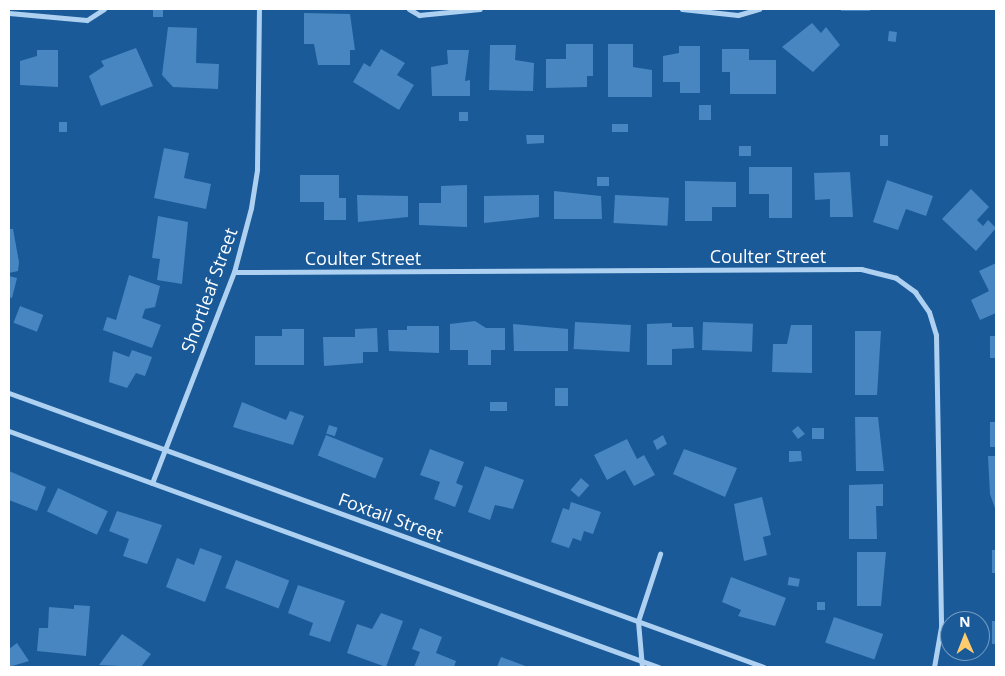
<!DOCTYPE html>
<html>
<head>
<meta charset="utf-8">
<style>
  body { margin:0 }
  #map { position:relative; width:1005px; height:676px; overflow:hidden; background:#1a5a99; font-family:"Open Sans",sans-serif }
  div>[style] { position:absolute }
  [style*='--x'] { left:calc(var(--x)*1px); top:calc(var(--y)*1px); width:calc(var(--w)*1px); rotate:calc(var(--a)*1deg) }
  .building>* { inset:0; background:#4786c1; transform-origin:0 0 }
  .street>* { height:5px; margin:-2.5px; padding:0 2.5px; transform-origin:2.5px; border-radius:2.5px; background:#afd1f1 }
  span { translate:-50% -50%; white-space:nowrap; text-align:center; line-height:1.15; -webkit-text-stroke:5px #1a5a99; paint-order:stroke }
  .street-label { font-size:18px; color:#fff }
  .frame { position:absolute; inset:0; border:10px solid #fff; pointer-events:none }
  .north { position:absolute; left:940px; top:611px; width:50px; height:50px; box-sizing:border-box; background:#1a5a99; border:1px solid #769cc2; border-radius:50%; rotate:359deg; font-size:14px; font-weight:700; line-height:20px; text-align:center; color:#fff }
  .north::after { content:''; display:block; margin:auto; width:18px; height:22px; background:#ffcb6f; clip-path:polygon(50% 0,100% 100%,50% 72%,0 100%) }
</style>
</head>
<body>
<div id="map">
  <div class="building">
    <div style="left:153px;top:9px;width:10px;height:8px"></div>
    <div style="left:841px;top:9px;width:29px;height:2px"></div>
    <div style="clip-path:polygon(304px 13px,350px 14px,355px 50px,350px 50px,350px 65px,318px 65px,314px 44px,304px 44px)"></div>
    <div style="clip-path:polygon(812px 23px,821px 33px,826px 27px,840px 45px,813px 72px,782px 47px)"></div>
    <div style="clip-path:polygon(168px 27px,197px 28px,196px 63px,219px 64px,218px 89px,173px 87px,162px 75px)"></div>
    <div style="left:889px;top:31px;width:8px;height:10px;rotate:7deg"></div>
    <div style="clip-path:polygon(566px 44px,593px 44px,593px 76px,587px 76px,587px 87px,546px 88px,546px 59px,566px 59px)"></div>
    <div style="clip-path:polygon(608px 44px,633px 44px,633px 67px,652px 70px,652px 97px,608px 97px)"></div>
    <div style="clip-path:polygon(490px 45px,516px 45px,515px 60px,534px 63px,533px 91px,489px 90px)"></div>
    <div style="clip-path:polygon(679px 46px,700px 46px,700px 93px,680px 93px,680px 82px,663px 82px,663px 56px,679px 53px)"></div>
    <div style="clip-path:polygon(136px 48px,153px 86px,101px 106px,89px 76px,104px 66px,101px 61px)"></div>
    <div style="clip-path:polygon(381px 49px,405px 63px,397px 75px,414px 85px,399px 110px,353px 82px,364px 63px,370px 67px)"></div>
    <div style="clip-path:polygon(722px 49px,749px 49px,749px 60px,776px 60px,776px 94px,730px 94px,730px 72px,722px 72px)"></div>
    <div style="clip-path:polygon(37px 50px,58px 50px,58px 87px,20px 85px,20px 61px,37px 56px)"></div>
    <div style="clip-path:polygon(447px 50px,469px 50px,465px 81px,470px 80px,470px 96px,432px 96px,431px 67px,448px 64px)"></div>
    <div style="left:699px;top:105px;width:12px;height:15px"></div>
    <div style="left:459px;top:112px;width:9px;height:9px"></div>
    <div style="left:59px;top:122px;width:8px;height:10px"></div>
    <div style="left:612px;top:124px;width:16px;height:8px"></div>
    <div style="clip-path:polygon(526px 135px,544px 135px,544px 143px,527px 144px)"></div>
    <div style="left:880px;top:135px;width:8px;height:11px"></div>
    <div style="left:739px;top:146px;width:12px;height:10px"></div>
    <div style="clip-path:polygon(164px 148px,189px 153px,184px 178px,211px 184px,206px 209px,154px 198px)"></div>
    <div style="clip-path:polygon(749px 167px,792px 167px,792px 218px,769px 218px,769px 194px,749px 194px)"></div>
    <div style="clip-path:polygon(850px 172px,853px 217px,830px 217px,830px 199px,815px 200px,814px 173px)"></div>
    <div style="clip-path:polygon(300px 175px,339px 175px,339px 198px,346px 198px,346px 220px,324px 220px,324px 202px,300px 202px)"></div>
    <div style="left:597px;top:177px;width:12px;height:9px"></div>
    <div style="clip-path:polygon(887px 180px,933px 196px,926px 216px,906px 209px,898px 230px,873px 222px)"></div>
    <div style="clip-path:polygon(685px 181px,736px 182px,736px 207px,712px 207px,712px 221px,685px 221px)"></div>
    <div style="clip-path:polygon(467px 185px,467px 227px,419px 225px,419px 203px,441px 203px,441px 186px)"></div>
    <div style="clip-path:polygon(971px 189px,989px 207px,977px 220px,983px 226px,988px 220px,996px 228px,976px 251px,942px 219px)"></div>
    <div style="clip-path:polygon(554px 191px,601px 196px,602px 219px,554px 219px)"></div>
    <div style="clip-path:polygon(357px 195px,408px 196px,408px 217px,358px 222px)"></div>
    <div style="clip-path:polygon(539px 195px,539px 217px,484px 223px,484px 196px)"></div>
    <div style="left:615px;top:195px;width:54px;height:28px;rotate:3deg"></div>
    <div style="clip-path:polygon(158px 216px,188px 222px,182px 284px,157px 280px,160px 259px,152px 258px)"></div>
    <div style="clip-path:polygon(9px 229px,13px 229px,19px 262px,18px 271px,9px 273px)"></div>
    <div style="clip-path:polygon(996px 263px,996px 313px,980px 320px,971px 300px,989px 291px,979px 271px)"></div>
    <div style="clip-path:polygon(129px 275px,160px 286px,155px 307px,145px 309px,142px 318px,161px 325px,152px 348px,103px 330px,107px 317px,116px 320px)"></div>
    <div style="clip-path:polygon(9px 276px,17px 278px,12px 298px,9px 297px)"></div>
    <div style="left:20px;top:306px;width:25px;height:18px;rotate:21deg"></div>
    <div style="clip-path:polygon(475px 321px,486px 328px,505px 328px,505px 350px,491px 350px,491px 365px,468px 365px,468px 350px,450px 350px,450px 324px)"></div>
    <div style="left:575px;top:322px;width:56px;height:27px;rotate:3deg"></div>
    <div style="left:703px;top:322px;width:50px;height:28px;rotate:2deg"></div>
    <div style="clip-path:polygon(672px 323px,672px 327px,693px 327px,694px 348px,672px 349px,672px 365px,647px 365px,647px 324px)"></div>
    <div style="clip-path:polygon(513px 324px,568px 329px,568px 351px,514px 351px)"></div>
    <div style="clip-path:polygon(791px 325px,812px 325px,812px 373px,772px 372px,773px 344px,787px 344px)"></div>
    <div style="clip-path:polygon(407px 326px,439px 326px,439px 353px,389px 351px,388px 330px,407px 330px)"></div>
    <div style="clip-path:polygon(377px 328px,378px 352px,363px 352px,363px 363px,324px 366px,323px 337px,355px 337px,355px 329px)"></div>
    <div style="clip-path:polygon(282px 329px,304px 329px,304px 365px,255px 365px,255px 336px,282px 336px)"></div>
    <div style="clip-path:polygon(855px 331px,881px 331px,877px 395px,855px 395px)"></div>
    <div style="left:990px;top:336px;width:6px;height:22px"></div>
    <div style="clip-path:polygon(132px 350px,152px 357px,145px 376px,136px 373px,127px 388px,109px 382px,113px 351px,129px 357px)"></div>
    <div style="left:555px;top:388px;width:13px;height:18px"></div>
    <div style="clip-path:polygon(242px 402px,286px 420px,290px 411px,304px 416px,293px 445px,233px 427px)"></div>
    <div style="left:507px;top:402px;width:9px;height:17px;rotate:90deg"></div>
    <div style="clip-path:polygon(855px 417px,878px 417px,884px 471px,856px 471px)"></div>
    <div style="left:990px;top:422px;width:6px;height:25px"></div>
    <div style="left:329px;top:425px;width:9px;height:9px;rotate:18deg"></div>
    <div style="clip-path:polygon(798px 426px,805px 434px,798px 439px,792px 431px)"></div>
    <div style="left:812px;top:428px;width:12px;height:11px"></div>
    <div style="left:326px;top:435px;width:62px;height:22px;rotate:22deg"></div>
    <div style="clip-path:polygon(663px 435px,667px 444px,657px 450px,653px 441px)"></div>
    <div style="clip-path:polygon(627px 439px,637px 459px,644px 455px,655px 475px,634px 486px,625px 470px,607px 480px,594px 455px)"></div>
    <div style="clip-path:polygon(430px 449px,464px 462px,456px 483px,463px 486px,455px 507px,434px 499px,440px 482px,420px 475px)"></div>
    <div style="clip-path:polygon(684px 449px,737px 468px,725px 497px,673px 474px)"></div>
    <div style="clip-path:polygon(789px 451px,801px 451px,802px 461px,789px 462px)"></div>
    <div style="clip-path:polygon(988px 456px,996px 456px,996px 511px,990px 494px)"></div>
    <div style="clip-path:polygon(485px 466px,524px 480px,513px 509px,495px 505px,490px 520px,468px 512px)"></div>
    <div style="clip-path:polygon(9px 471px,46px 487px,37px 511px,9px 500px)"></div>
    <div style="left:581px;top:478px;width:11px;height:16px;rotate:41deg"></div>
    <div style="clip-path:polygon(883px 484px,883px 506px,876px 506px,877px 539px,849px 539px,849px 485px)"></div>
    <div style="left:58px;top:488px;width:55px;height:26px;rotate:25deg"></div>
    <div style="clip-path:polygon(762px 497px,771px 535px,763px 537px,767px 555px,744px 561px,734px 504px)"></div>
    <div style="clip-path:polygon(571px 502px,601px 512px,593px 534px,584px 531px,581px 541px,573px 538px,569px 548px,551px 542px,563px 508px,569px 510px)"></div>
    <div style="clip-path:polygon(117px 511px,162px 525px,147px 564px,123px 556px,129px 539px,109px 531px)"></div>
    <div style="clip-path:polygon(200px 548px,222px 556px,205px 602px,166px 587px,177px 558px,194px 565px)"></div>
    <div style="left:992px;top:550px;width:4px;height:23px"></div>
    <div style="clip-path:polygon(857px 552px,886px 552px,881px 606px,857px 606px)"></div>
    <div style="left:236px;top:560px;width:57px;height:30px;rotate:21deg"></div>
    <div style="clip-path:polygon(731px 577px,786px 598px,775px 626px,738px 616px,741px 610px,722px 602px)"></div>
    <div style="left:789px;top:577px;width:11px;height:8px;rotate:10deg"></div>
    <div style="clip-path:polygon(298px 585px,345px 601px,330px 642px,309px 635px,313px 623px,288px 613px)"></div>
    <div style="left:817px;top:602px;width:8px;height:8px"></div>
    <div style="clip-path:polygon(74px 605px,90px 606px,86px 656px,37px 651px,39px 628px,48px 628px,49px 607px,74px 609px)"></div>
    <div style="clip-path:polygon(381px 613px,403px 621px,386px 667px,347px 653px,357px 624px,372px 629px)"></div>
    <div style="left:834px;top:617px;width:52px;height:27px;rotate:19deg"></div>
    <div style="left:992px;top:621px;width:4px;height:23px"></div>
    <div style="clip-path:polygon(420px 628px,442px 637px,436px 653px,456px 661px,454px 667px,414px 667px,420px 652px,412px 649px)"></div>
    <div style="clip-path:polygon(122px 634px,151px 654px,141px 667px,99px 665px)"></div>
    <div style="clip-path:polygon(17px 643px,29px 661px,9px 667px,9px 649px)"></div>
    <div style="clip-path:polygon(501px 657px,528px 667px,497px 667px)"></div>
  </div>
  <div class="street">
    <div style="--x:409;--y:9;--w:12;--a:31"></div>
    <div style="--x:419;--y:15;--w:61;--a:-5.6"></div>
    <div style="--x:682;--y:9;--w:56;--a:6.1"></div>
    <div style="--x:738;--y:15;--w:22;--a:-16"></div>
    <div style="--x:9;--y:13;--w:78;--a:5.1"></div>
    <div style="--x:87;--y:20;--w:20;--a:-33"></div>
    <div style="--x:234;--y:272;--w:627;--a:-0.27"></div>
    <div style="--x:861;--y:269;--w:36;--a:14"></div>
    <div style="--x:896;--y:278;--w:24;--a:36"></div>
    <div style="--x:915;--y:292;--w:24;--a:55"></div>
    <div style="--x:929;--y:312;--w:24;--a:73"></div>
    <div style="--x:936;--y:335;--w:292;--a:89"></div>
    <div style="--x:941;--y:627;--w:41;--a:99.9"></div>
    <div style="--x:9;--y:393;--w:803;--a:19.95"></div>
    <div style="--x:9;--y:431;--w:691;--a:19.98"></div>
    <div style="--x:152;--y:483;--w:226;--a:-68.8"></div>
    <div style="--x:234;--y:272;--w:66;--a:-75.1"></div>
    <div style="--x:251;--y:208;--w:39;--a:-81"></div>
    <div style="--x:257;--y:169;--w:160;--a:-89.3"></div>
    <div style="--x:642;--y:667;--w:46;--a:-95"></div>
    <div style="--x:638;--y:621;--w:71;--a:-71.8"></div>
  </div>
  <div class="street-label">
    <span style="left:768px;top:256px">Coulter Street</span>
    <span style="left:363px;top:258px">Coulter Street</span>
    <span style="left:209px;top:290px;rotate:-70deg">Shortleaf Street</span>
    <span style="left:391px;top:517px;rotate:20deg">Foxtail Street</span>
  </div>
  <div class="frame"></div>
  <div class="north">N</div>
</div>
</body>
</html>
